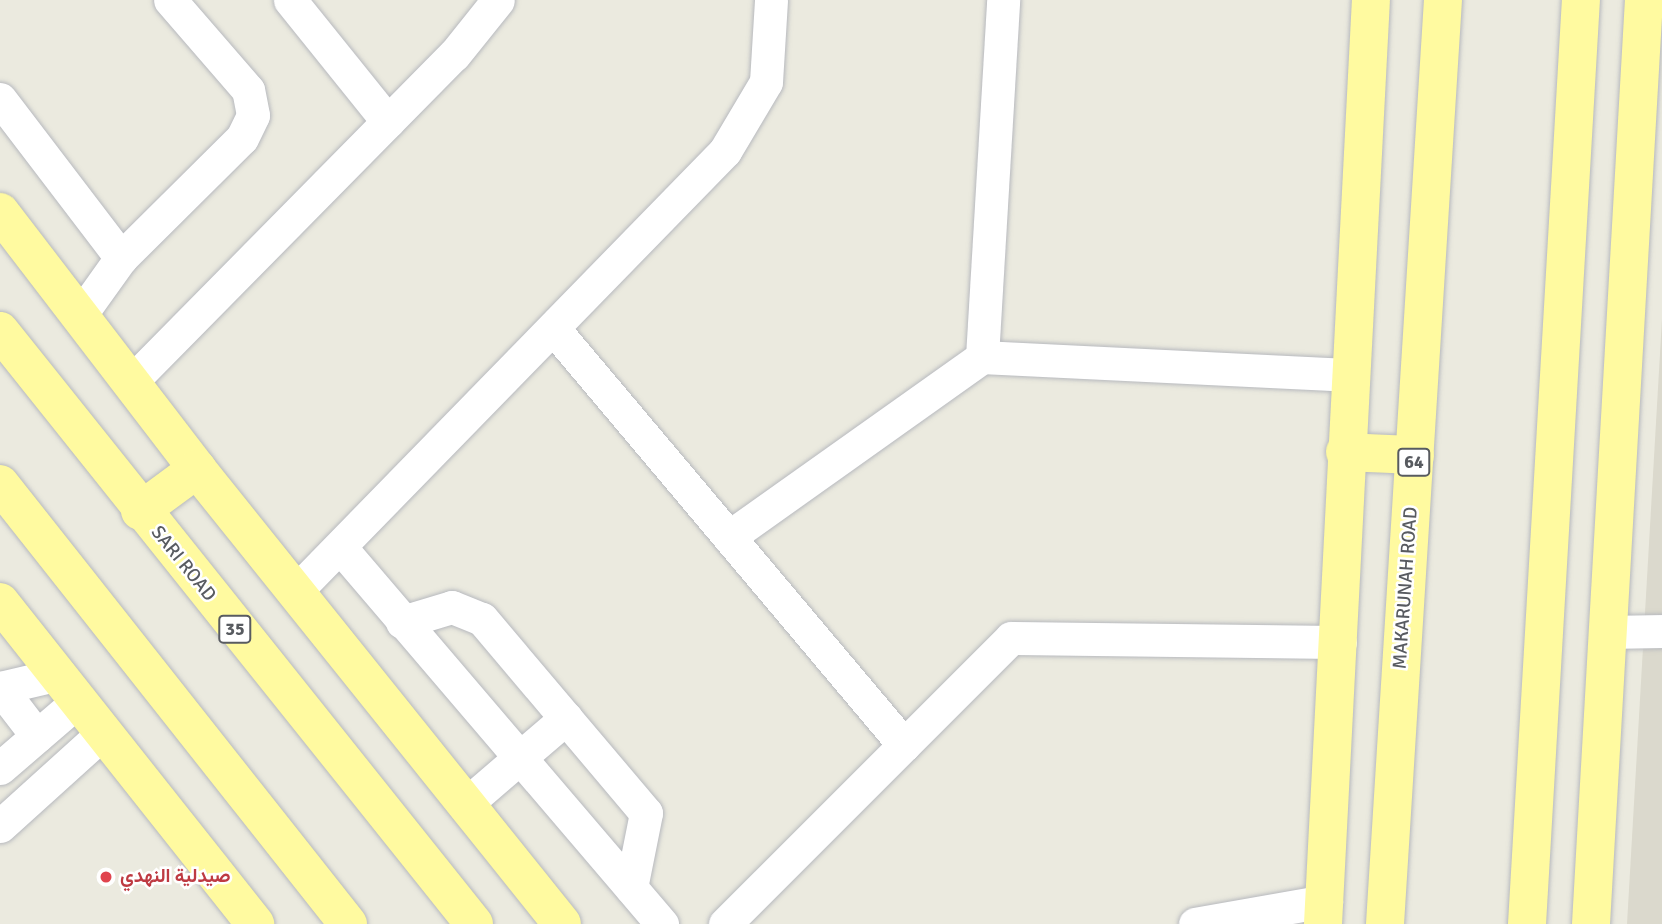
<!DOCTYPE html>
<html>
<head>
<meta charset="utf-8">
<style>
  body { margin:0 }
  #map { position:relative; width:1662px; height:924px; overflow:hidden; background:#ebeadf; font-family:Signika,Vazirmatn,sans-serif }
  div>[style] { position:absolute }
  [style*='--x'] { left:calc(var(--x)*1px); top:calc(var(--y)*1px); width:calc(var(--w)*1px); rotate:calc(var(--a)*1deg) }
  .education>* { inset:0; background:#dbd9cd }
  .roads { filter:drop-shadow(0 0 2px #b7b9be) drop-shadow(0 0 2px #b7b9be) }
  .minor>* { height:33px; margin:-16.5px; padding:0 16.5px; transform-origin:16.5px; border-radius:16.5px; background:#fff }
  .major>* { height:38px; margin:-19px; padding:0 19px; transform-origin:19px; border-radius:19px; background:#fffaa0 }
  .dots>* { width:19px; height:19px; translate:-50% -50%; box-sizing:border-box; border:4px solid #fff; border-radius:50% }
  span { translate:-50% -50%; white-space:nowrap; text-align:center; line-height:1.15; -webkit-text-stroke:5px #fff; paint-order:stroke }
  .shield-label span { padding:2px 5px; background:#fff; border:2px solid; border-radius:5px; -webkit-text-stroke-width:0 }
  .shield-label { font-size:18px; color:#585b60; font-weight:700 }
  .street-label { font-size:19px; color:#585b60 }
  .health-label { font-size:19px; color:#be3a42; font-weight:700 }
  .left { translate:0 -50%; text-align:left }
</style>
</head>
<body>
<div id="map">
  <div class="education">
    <div style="clip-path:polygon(1662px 319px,1662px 924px,1627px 924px)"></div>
  </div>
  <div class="roads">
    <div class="minor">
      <div style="--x:290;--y:0;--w:156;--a:51.2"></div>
      <div style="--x:0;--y:99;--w:200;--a:52.7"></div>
      <div style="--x:81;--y:314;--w:69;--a:-54.5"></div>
      <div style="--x:121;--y:258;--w:170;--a:-44.8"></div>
      <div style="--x:242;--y:138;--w:25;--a:-64"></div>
      <div style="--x:253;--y:115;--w:25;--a:-101"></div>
      <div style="--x:248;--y:90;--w:119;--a:-130.9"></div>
      <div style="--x:553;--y:328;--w:545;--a:49.91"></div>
      <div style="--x:982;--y:357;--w:358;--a:-86.6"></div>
      <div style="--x:130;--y:383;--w:461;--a:-45.4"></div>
      <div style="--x:454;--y:55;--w:70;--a:-51.3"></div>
      <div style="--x:729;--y:537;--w:310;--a:-35.4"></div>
      <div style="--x:982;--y:357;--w:365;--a:2.8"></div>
      <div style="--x:340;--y:547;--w:496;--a:49.5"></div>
      <div style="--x:295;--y:592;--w:616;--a:-45.72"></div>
      <div style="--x:725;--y:151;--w:80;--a:-59.3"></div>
      <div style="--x:766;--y:82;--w:82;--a:-86.5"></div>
      <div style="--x:402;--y:622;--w:52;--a:-16.7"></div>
      <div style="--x:452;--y:607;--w:32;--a:22"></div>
      <div style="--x:482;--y:619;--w:254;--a:49.8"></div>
      <div style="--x:646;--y:813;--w:76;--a:101.3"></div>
      <div style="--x:1608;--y:632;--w:54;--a:-1.1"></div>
      <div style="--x:37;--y:736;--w:61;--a:-127.6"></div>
      <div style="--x:0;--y:688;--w:61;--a:-13.3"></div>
      <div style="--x:0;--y:768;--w:103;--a:-40.7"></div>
      <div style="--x:466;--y:804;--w:132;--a:-40.7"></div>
      <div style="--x:0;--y:826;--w:139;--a:-42.1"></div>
      <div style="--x:725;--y:924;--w:404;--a:-45"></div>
      <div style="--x:1011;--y:638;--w:329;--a:0.7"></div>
      <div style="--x:1195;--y:924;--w:133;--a:-10"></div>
    </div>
    <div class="major">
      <div style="--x:0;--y:212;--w:324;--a:52.5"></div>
      <div style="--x:197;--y:469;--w:583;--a:51.26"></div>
      <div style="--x:0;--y:331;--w:759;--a:51.36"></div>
      <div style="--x:1345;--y:452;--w:70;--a:2.5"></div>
      <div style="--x:0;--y:484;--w:561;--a:51.66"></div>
      <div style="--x:140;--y:511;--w:71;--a:-36.4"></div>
      <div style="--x:0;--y:602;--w:411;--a:51.6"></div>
      <div style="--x:1323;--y:924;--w:925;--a:-87.03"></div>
      <div style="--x:1385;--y:924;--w:926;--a:-86.41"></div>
      <div style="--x:1527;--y:924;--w:926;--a:-86.66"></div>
      <div style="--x:1591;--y:924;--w:926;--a:-86.72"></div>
    </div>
  </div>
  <div class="dots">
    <div style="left:106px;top:877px;background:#e0444e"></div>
  </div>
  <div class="shield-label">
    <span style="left:1414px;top:462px">64</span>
    <span style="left:235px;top:629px">35</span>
  </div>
  <div class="street-label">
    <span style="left:183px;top:564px;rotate:51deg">SARI ROAD</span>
    <span style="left:1406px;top:588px;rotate:-86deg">MAKARUNAH ROAD</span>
  </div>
  <div class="health-label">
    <span class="left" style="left:120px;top:877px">صيدلية النهدي</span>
  </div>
</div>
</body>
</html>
